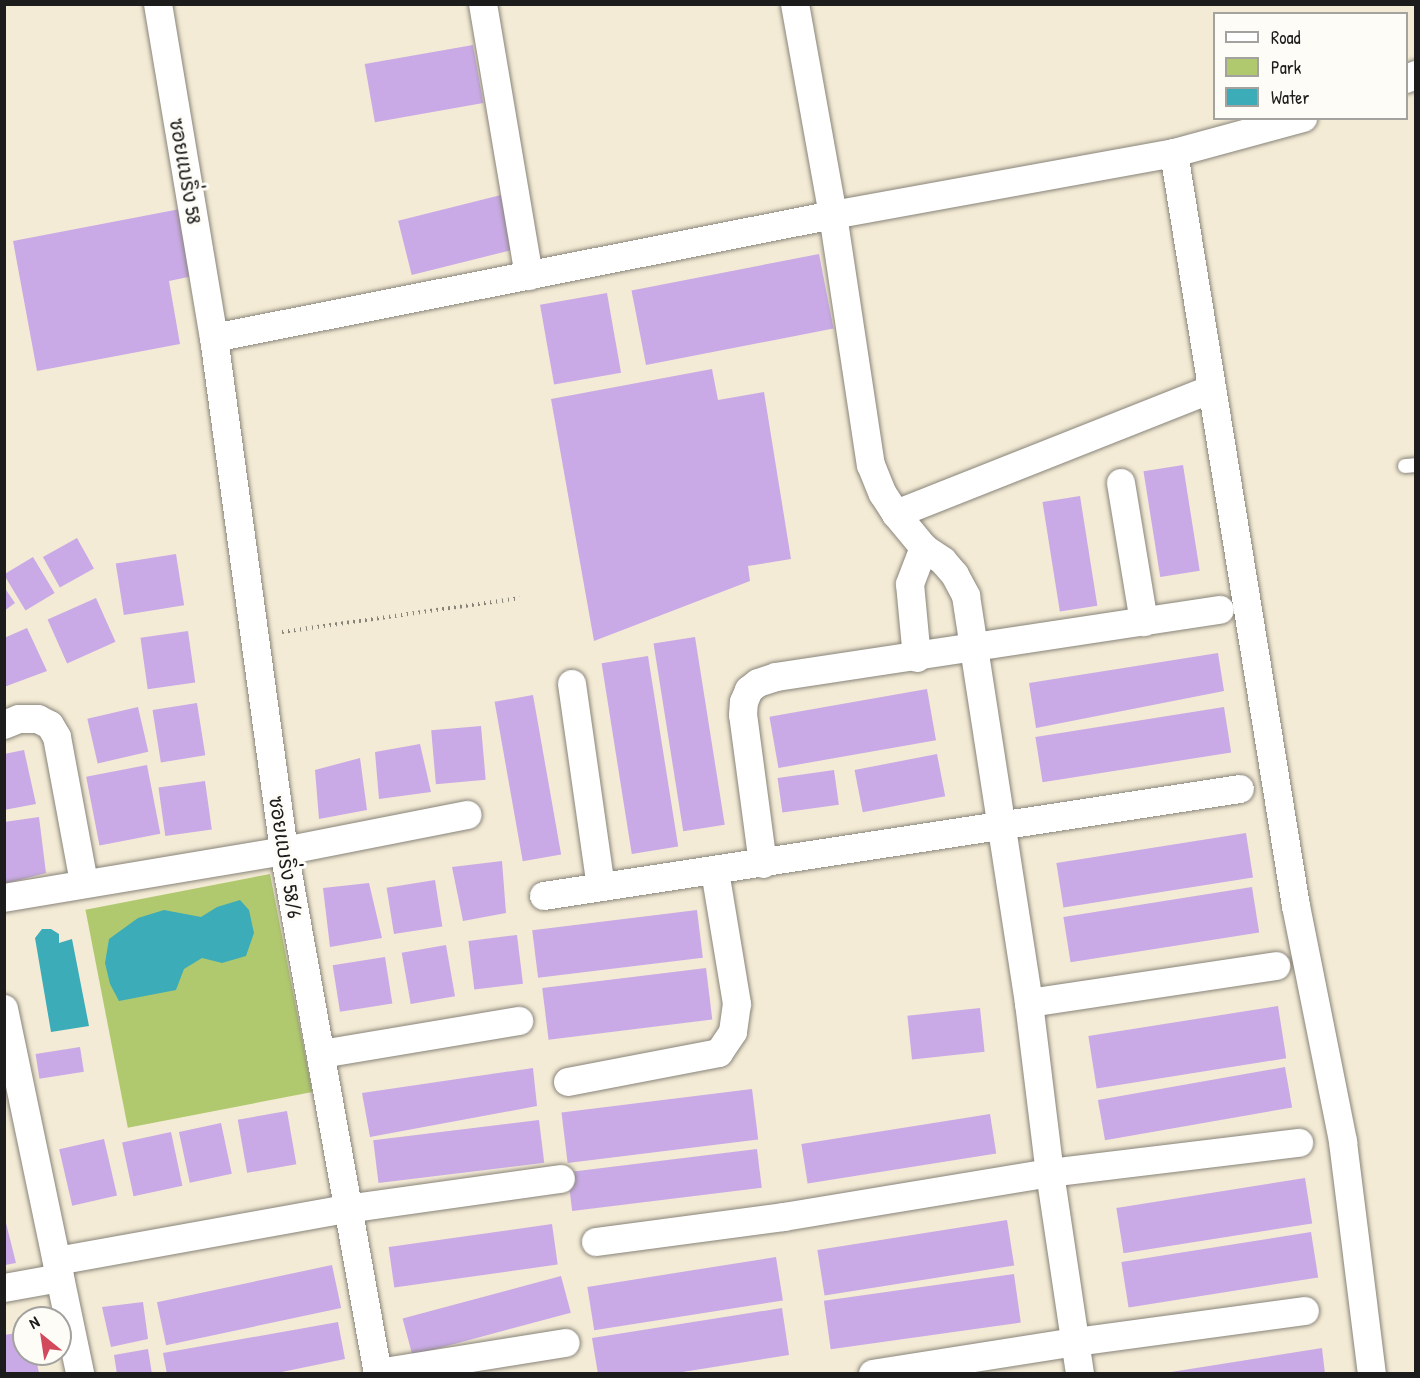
<!DOCTYPE html>
<html>
<head>
<meta charset="utf-8">
<style>
  body { margin:0 }
  #map { position:relative; width:1420px; height:1378px; overflow:hidden; background:#f4ebd6; font-family:"Patrick Hand","Playpen Sans Thai",sans-serif }
  div>[style] { position:absolute }
  [style*='--x'] { left:calc(var(--x)*1px); top:calc(var(--y)*1px); width:calc(var(--w)*1px); rotate:calc(var(--a)*1deg) }
  .green>* { inset:0; background:#b0c96f; transform-origin:0 0 }
  .water>* { inset:0; background:#3cacb8 }
  .building>* { inset:0; background:#c9aae6; transform-origin:0 0 }
  .path>* { height:4px; margin-top:-2px; transform-origin:0; background:repeating-linear-gradient(90deg,#888479 0 1.5px,transparent 0 6px) }
  .roads { filter:drop-shadow(0 0 2px #888479) drop-shadow(0 0 2px #888479) }
  .lane>* { height:14px; margin:-7px; padding:0 7px; transform-origin:7px; border-radius:7px; background:#fff }
  .street>* { height:28px; margin:-14px; padding:0 14px; transform-origin:14px; border-radius:14px; background:#fff }
  span { translate:-50% -50%; white-space:nowrap; text-align:center; line-height:1.15; -webkit-text-stroke:6px #fdfcf7; paint-order:stroke }
  .street-label { font-size:20px; color:#1c1c1c }
  .frame { position:absolute; inset:0; border:6px solid #1c1c1c; pointer-events:none }
  .legend { position:absolute; left:1213px; top:12px; width:195px; height:108px; box-sizing:border-box; background:#fdfcf7; border:2px solid #a3a29f; margin:0; padding:8px 10px; list-style:none; font-size:18px; color:#1c1c1c }
  .legend li { display:flex; align-items:center; gap:12px; height:30px }
  .legend b { width:30px; border:2px solid #a3a29f }
  .north { position:absolute; left:12px; top:1306px; width:60px; height:60px; box-sizing:border-box; background:#fdfcf7; border:2px solid #a3a29f; border-radius:50%; rotate:330deg; font-size:16px; font-weight:700; line-height:24px; text-align:center; color:#1c1c1c }
  .north::after { content:''; display:block; margin:auto; width:21px; height:27px; background:#d1495b; clip-path:polygon(50% 0,100% 100%,50% 72%,0 100%) }
</style>
</head>
<body>
<div id="map">
  <div class="green">
    <div style="left:270px;top:874px;width:222px;height:188px;rotate:79deg"></div>
  </div>
  <div class="water">
    <div style="clip-path:polygon(240px 900px,249px 910px,254px 933px,246px 956px,222px 963px,202px 958px,184px 969px,176px 990px,119px 1001px,110px 984px,105px 963px,109px 939px,138px 918px,164px 910px,201px 917px,217px 907px)"></div>
    <div style="clip-path:polygon(42px 929px,51px 929px,59px 934px,59px 943px,72px 939px,89px 1026px,51px 1032px,35px 938px)"></div>
  </div>
  <div class="building">
    <div style="left:473px;top:45px;width:59px;height:110px;rotate:80deg"></div>
    <div style="left:501px;top:195px;width:56px;height:106px;rotate:76deg"></div>
    <div style="clip-path:polygon(180px 209px,193px 276px,169px 281px,180px 344px,37px 371px,13px 241px)"></div>
    <div style="left:819px;top:254px;width:76px;height:191px;rotate:79deg"></div>
    <div style="left:607px;top:293px;width:81px;height:68px;rotate:80deg"></div>
    <div style="clip-path:polygon(712px 369px,718px 400px,764px 392px,791px 559px,748px 566px,750px 581px,594px 641px,551px 399px)"></div>
    <div style="left:1183px;top:465px;width:107px;height:40px;rotate:81deg"></div>
    <div style="left:1080px;top:496px;width:111px;height:38px;rotate:81deg"></div>
    <div style="left:77px;top:538px;width:35px;height:39px;rotate:61deg"></div>
    <div style="left:176px;top:554px;width:52px;height:61px;rotate:81deg"></div>
    <div style="left:33px;top:557px;width:42px;height:34px;rotate:59deg"></div>
    <div style="clip-path:polygon(4px 587px,15px 603px,4px 611px)"></div>
    <div style="left:96px;top:598px;width:48px;height:53px;rotate:66deg"></div>
    <div style="clip-path:polygon(27px 628px,47px 671px,4px 687px,4px 638px)"></div>
    <div style="left:188px;top:631px;width:52px;height:48px;rotate:82deg"></div>
    <div style="left:695px;top:637px;width:190px;height:42px;rotate:81deg"></div>
    <div style="clip-path:polygon(1218px 653px,1224px 691px,1036px 728px,1029px 683px)"></div>
    <div style="left:648px;top:656px;width:193px;height:47px;rotate:81deg"></div>
    <div style="left:927px;top:689px;width:52px;height:160px;rotate:80deg"></div>
    <div style="left:533px;top:695px;width:162px;height:39px;rotate:80deg"></div>
    <div style="left:197px;top:703px;width:53px;height:45px;rotate:81deg"></div>
    <div style="left:138px;top:707px;width:46px;height:52px;rotate:77deg"></div>
    <div style="left:1224px;top:707px;width:46px;height:191px;rotate:81deg"></div>
    <div style="left:481px;top:726px;width:54px;height:50px;rotate:85deg"></div>
    <div style="clip-path:polygon(420px 744px,431px 792px,379px 799px,375px 752px)"></div>
    <div style="clip-path:polygon(24px 750px,36px 804px,4px 810px,4px 754px)"></div>
    <div style="left:937px;top:754px;width:43px;height:84px;rotate:79deg"></div>
    <div style="clip-path:polygon(360px 758px,367px 810px,319px 819px,315px 770px)"></div>
    <div style="left:147px;top:765px;width:70px;height:62px;rotate:79deg"></div>
    <div style="left:834px;top:770px;width:35px;height:57px;rotate:82deg"></div>
    <div style="left:205px;top:781px;width:49px;height:47px;rotate:82deg"></div>
    <div style="clip-path:polygon(39px 817px,46px 873px,4px 884px,4px 822px)"></div>
    <div style="left:1246px;top:833px;width:45px;height:192px;rotate:81deg"></div>
    <div style="clip-path:polygon(502px 861px,506px 913px,463px 921px,452px 867px)"></div>
    <div style="left:435px;top:880px;width:47px;height:49px;rotate:81deg"></div>
    <div style="clip-path:polygon(369px 883px,382px 938px,330px 947px,323px 888px)"></div>
    <div style="left:1252px;top:887px;width:46px;height:191px;rotate:81deg"></div>
    <div style="left:697px;top:910px;width:48px;height:166px;rotate:83deg"></div>
    <div style="left:517px;top:935px;width:49px;height:49px;rotate:83deg"></div>
    <div style="left:446px;top:945px;width:52px;height:45px;rotate:80deg"></div>
    <div style="left:385px;top:957px;width:47px;height:53px;rotate:81deg"></div>
    <div style="left:706px;top:968px;width:52px;height:165px;rotate:83deg"></div>
    <div style="left:1278px;top:1006px;width:53px;height:192px;rotate:81deg"></div>
    <div style="left:980px;top:1008px;width:44px;height:73px;rotate:84deg"></div>
    <div style="left:80px;top:1047px;width:25px;height:45px;rotate:81deg"></div>
    <div style="left:1285px;top:1067px;width:41px;height:190px;rotate:80deg"></div>
    <div style="clip-path:polygon(533px 1068px,537px 1106px,370px 1137px,362px 1093px)"></div>
    <div style="left:752px;top:1089px;width:51px;height:192px;rotate:83deg"></div>
    <div style="left:287px;top:1111px;width:54px;height:50px;rotate:80deg"></div>
    <div style="left:990px;top:1114px;width:40px;height:191px;rotate:81deg"></div>
    <div style="left:539px;top:1120px;width:43px;height:167px;rotate:83deg"></div>
    <div style="left:221px;top:1123px;width:52px;height:43px;rotate:78deg"></div>
    <div style="left:171px;top:1132px;width:55px;height:50px;rotate:78deg"></div>
    <div style="left:104px;top:1139px;width:58px;height:46px;rotate:77deg"></div>
    <div style="left:757px;top:1149px;width:39px;height:191px;rotate:83deg"></div>
    <div style="left:1305px;top:1178px;width:46px;height:191px;rotate:81deg"></div>
    <div style="clip-path:polygon(5px 1219px,16px 1263px,5px 1265px)"></div>
    <div style="left:1007px;top:1220px;width:46px;height:192px;rotate:81deg"></div>
    <div style="left:552px;top:1224px;width:41px;height:165px;rotate:82deg"></div>
    <div style="left:1311px;top:1232px;width:46px;height:192px;rotate:81deg"></div>
    <div style="left:776px;top:1257px;width:44px;height:191px;rotate:81deg"></div>
    <div style="left:332px;top:1265px;width:44px;height:179px;rotate:78deg"></div>
    <div style="left:1014px;top:1274px;width:49px;height:192px;rotate:82deg"></div>
    <div style="left:561px;top:1276px;width:38px;height:164px;rotate:75deg"></div>
    <div style="clip-path:polygon(143px 1302px,148px 1339px,111px 1347px,102px 1307px)"></div>
    <div style="clip-path:polygon(782px 1308px,789px 1355px,670px 1374px,598px 1374px,592px 1338px)"></div>
    <div style="clip-path:polygon(338px 1322px,345px 1359px,272px 1374px,167px 1374px,163px 1353px)"></div>
    <div style="clip-path:polygon(24px 1332px,24px 1354px,35px 1354px,39px 1373px,4px 1374px,4px 1335px)"></div>
    <div style="clip-path:polygon(1322px 1348px,1325px 1374px,1171px 1374px,1171px 1372px)"></div>
    <div style="clip-path:polygon(148px 1349px,152px 1374px,117px 1374px,114px 1355px)"></div>
  </div>
  <div class="path">
    <div style="--x:282;--y:632;--w:240;--a:-8.1"></div>
  </div>
  <div class="roads">
    <div class="lane">
      <div style="--x:1405;--y:466;--w:11;--a:-5"></div>
    </div>
    <div class="street">
      <div style="--x:158;--y:4;--w:339;--a:80.5"></div>
      <div style="--x:214;--y:338;--w:518;--a:82.23"></div>
      <div style="--x:284;--y:851;--w:531;--a:79.81"></div>
      <div style="--x:483;--y:4;--w:276;--a:80.4"></div>
      <div style="--x:795;--y:4;--w:214;--a:79.8"></div>
      <div style="--x:833;--y:215;--w:253;--a:81.4"></div>
      <div style="--x:871;--y:465;--w:31;--a:68"></div>
      <div style="--x:883;--y:494;--w:24;--a:57"></div>
      <div style="--x:896;--y:514;--w:44;--a:50.5"></div>
      <div style="--x:924;--y:548;--w:23;--a:34"></div>
      <div style="--x:943;--y:561;--w:18;--a:49"></div>
      <div style="--x:955;--y:575;--w:24;--a:62"></div>
      <div style="--x:966;--y:596;--w:412;--a:81.2"></div>
      <div style="--x:1029;--y:1003;--w:171;--a:83"></div>
      <div style="--x:1050;--y:1173;--w:203;--a:81.5"></div>
      <div style="--x:1406;--y:79;--w:11;--a:-22"></div>
      <div style="--x:1174;--y:153;--w:763;--a:80.8"></div>
      <div style="--x:1296;--y:906;--w:241;--a:78.7"></div>
      <div style="--x:1343;--y:1142;--w:234;--a:82.9"></div>
      <div style="--x:214;--y:338;--w:631;--a:-11.24"></div>
      <div style="--x:833;--y:215;--w:347;--a:-10.3"></div>
      <div style="--x:1174;--y:153;--w:134;--a:-15.2"></div>
      <div style="--x:1121;--y:483;--w:141;--a:80.6"></div>
      <div style="--x:896;--y:514;--w:340;--a:-21.6"></div>
      <div style="--x:917;--y:658;--w:74;--a:-95.4"></div>
      <div style="--x:910;--y:584;--w:39;--a:-69"></div>
      <div style="--x:572;--y:684;--w:205;--a:81.9"></div>
      <div style="--x:4;--y:725;--w:16;--a:-22"></div>
      <div style="--x:19;--y:719;--w:19;--a:0"></div>
      <div style="--x:38;--y:719;--w:13;--a:27"></div>
      <div style="--x:50;--y:725;--w:14;--a:60"></div>
      <div style="--x:57;--y:737;--w:147;--a:79.5"></div>
      <div style="--x:763;--y:864;--w:150;--a:-97.6"></div>
      <div style="--x:743;--y:715;--w:13;--a:-86"></div>
      <div style="--x:744;--y:702;--w:13;--a:-67"></div>
      <div style="--x:749;--y:690;--w:11;--a:-38"></div>
      <div style="--x:758;--y:683;--w:19;--a:-18"></div>
      <div style="--x:776;--y:677;--w:449;--a:-8.6"></div>
      <div style="--x:544;--y:896;--w:704;--a:-8.74"></div>
      <div style="--x:4;--y:898;--w:284;--a:-9.5"></div>
      <div style="--x:284;--y:851;--w:187;--a:-11.1"></div>
      <div style="--x:1029;--y:1003;--w:250;--a:-8.5"></div>
      <div style="--x:4;--y:1009;--w:373;--a:78.2"></div>
      <div style="--x:322;--y:1054;--w:200;--a:-9.5"></div>
      <div style="--x:568;--y:1082;--w:154;--a:-10.9"></div>
      <div style="--x:719;--y:1053;--w:25;--a:-56"></div>
      <div style="--x:733;--y:1032;--w:28;--a:-82"></div>
      <div style="--x:737;--y:1004;--w:135;--a:-99.4"></div>
      <div style="--x:596;--y:1242;--w:190;--a:-7.6"></div>
      <div style="--x:784;--y:1217;--w:270;--a:-9.4"></div>
      <div style="--x:1050;--y:1173;--w:251;--a:-6.9"></div>
      <div style="--x:57;--y:1261;--w:295;--a:-10.2"></div>
      <div style="--x:347;--y:1209;--w:216;--a:-8"></div>
      <div style="--x:4;--y:1288;--w:57;--a:-10.1"></div>
      <div style="--x:378;--y:1373;--w:190;--a:-9.1"></div>
      <div style="--x:873;--y:1374;--w:206;--a:-9"></div>
      <div style="--x:1076;--y:1342;--w:231;--a:-7.7"></div>
    </div>
  </div>
  <div class="street-label">
    <span style="left:186px;top:171px;rotate:80deg">ซอยแบริ่ง 58</span>
    <span style="left:286px;top:857px;rotate:81deg">ซอยแบริ่ง 58/6</span>
  </div>
  <div class="frame"></div>
  <ul class="legend">
  <li><b style="height:8px;background:#fff"></b>Road</li>
  <li><b style="height:16px;background:#b0c96f"></b>Park</li>
  <li><b style="height:16px;background:#3cacb8"></b>Water</li>
  </ul>
  <div class="north">N</div>
</div>
</body>
</html>
